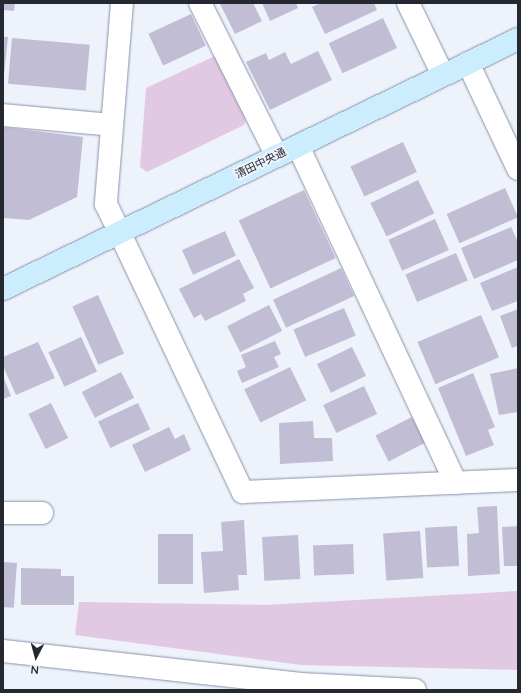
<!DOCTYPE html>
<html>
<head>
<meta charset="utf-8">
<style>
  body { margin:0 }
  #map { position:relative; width:521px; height:693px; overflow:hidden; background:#edf2fb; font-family:"Nunito Sans","Noto Sans JP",sans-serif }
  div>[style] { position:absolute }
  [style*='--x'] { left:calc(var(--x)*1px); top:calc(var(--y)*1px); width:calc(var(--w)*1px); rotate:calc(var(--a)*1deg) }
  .green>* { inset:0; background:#e1c8e3 }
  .building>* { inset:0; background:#c1bdd5; transform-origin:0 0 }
  .roads { filter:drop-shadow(0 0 1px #8893a8) drop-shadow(0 0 1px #8893a8) }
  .street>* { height:22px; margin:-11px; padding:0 11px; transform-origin:11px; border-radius:11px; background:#fff }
  .secondary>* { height:22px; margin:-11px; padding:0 11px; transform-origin:11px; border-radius:11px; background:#cbedfd }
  span { translate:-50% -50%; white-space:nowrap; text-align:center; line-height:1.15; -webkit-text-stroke:4px #edf2fb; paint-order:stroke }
  .street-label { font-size:11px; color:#242931 }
  .frame { position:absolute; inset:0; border:4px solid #242931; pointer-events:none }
  .north { position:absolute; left:16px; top:637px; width:40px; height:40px; -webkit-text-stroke:3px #edf2fb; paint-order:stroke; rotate:186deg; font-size:11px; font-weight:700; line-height:16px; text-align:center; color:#242931 }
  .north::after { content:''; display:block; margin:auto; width:14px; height:18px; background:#242931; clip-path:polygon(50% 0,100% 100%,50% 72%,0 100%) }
</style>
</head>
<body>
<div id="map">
  <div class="green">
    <div style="clip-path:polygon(217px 55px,247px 114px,244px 125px,147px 172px,140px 167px,146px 88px)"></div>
    <div style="clip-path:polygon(518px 591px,518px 670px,301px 665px,75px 635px,79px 602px,266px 605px)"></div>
  </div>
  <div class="building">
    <div style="clip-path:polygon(3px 3px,15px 3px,14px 11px,3px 10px)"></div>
    <div style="clip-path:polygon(253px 3px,262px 21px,235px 34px,220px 4px)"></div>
    <div style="clip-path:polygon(262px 3px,296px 3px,298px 8px,270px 21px)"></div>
    <div style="clip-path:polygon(321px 3px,374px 3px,377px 10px,325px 34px,312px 7px)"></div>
    <div style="left:191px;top:14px;width:35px;height:47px;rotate:65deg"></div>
    <div style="left:383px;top:18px;width:33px;height:60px;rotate:65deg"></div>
    <div style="clip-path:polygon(3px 37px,8px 37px,4px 75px,3px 75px)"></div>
    <div style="left:12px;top:38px;width:78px;height:46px;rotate:5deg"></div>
    <div style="clip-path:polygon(318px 51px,332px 80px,270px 110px,246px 62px,266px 53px,269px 60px,285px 52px,291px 64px)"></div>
    <div style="clip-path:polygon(3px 127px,83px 137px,77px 197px,29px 220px,3px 218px)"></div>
    <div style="left:403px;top:142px;width:33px;height:58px;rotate:65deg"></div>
    <div style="left:418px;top:180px;width:37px;height:53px;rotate:64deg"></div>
    <div style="left:505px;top:188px;width:32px;height:64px;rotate:66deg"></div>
    <div style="left:304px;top:190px;width:75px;height:72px;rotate:65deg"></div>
    <div style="left:435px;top:219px;width:34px;height:51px;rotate:66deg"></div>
    <div style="clip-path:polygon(511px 227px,518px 242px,518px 260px,474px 279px,461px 248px)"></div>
    <div style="left:225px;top:231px;width:27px;height:47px;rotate:66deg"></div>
    <div style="left:456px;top:253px;width:30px;height:55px;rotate:67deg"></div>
    <div style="clip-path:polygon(239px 259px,254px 288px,243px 294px,246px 301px,205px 321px,201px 314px,194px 318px,179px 289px)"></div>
    <div style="clip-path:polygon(518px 267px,518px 301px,492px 311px,480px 283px)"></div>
    <div style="left:341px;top:268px;width:31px;height:75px;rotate:65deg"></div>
    <div style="left:98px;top:295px;width:64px;height:28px;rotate:66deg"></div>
    <div style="left:269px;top:305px;width:29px;height:47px;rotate:63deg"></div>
    <div style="left:344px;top:308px;width:30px;height:55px;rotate:67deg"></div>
    <div style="clip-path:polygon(518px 309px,518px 346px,512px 348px,500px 316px)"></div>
    <div style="left:481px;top:315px;width:46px;height:69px;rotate:67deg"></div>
    <div style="left:81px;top:337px;width:38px;height:36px;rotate:65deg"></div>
    <div style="clip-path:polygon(275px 341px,281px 354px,274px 357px,279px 367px,242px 383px,237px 371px,246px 367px,241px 355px)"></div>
    <div style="clip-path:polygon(38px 342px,55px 378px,16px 395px,3px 366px,3px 357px)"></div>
    <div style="left:352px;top:347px;width:32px;height:39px;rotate:64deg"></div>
    <div style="left:290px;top:367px;width:37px;height:51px;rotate:64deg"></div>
    <div style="clip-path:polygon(518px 368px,518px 412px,499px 415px,490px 374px)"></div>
    <div style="left:121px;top:372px;width:29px;height:44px;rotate:63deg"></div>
    <div style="clip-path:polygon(473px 373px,495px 427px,488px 430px,494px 445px,466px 456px,438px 388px)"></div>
    <div style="clip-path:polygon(3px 376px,11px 396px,3px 399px)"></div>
    <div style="left:364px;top:386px;width:31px;height:45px;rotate:65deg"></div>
    <div style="left:51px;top:403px;width:39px;height:25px;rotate:64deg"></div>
    <div style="left:138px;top:403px;width:29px;height:44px;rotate:65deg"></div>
    <div style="left:412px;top:417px;width:29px;height:41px;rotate:63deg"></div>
    <div style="clip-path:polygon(313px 421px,314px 438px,332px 438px,333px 461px,280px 464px,279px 423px)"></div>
    <div style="clip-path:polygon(169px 427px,175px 439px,184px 434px,191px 450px,145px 472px,132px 445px)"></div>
    <div style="clip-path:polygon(497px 506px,500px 574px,468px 576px,467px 534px,479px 533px,477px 507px)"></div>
    <div style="clip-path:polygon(244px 520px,247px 575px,238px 575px,239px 590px,204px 593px,201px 552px,223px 551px,221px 522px)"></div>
    <div style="left:457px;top:526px;width:40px;height:32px;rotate:87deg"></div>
    <div style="clip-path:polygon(518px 526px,518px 566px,504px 566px,502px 527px)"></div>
    <div style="left:420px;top:531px;width:47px;height:37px;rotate:86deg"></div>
    <div style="left:158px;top:534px;width:35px;height:50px"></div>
    <div style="left:298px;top:535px;width:44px;height:36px;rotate:87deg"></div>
    <div style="left:353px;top:544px;width:30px;height:40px;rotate:88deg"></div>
    <div style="left:3px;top:562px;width:14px;height:45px;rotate:4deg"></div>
    <div style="clip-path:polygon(21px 568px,61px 569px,61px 576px,74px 576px,74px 605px,21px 605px)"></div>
  </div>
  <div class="roads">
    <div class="street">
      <div style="--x:122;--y:3;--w:202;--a:94.6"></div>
      <div style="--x:106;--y:204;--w:319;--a:64.6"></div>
      <div style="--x:243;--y:492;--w:275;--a:-2.5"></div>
      <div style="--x:200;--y:3;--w:171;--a:63.3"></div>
      <div style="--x:408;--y:3;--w:80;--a:64.1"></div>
      <div style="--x:468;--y:63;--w:117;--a:64.7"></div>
      <div style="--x:3;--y:115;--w:109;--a:5.2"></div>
      <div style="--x:298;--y:146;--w:372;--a:64.9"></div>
      <div style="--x:3;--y:513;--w:39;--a:0"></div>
      <div style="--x:3;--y:651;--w:300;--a:6.3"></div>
      <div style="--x:301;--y:684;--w:114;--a:3"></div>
    </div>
    <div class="secondary">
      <div style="--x:3;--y:289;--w:572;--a:-25.89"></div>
    </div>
  </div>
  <div class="street-label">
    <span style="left:261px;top:164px;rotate:-26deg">清田中央通</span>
  </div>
  <div class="frame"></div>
  <div class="north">N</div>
</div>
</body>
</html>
